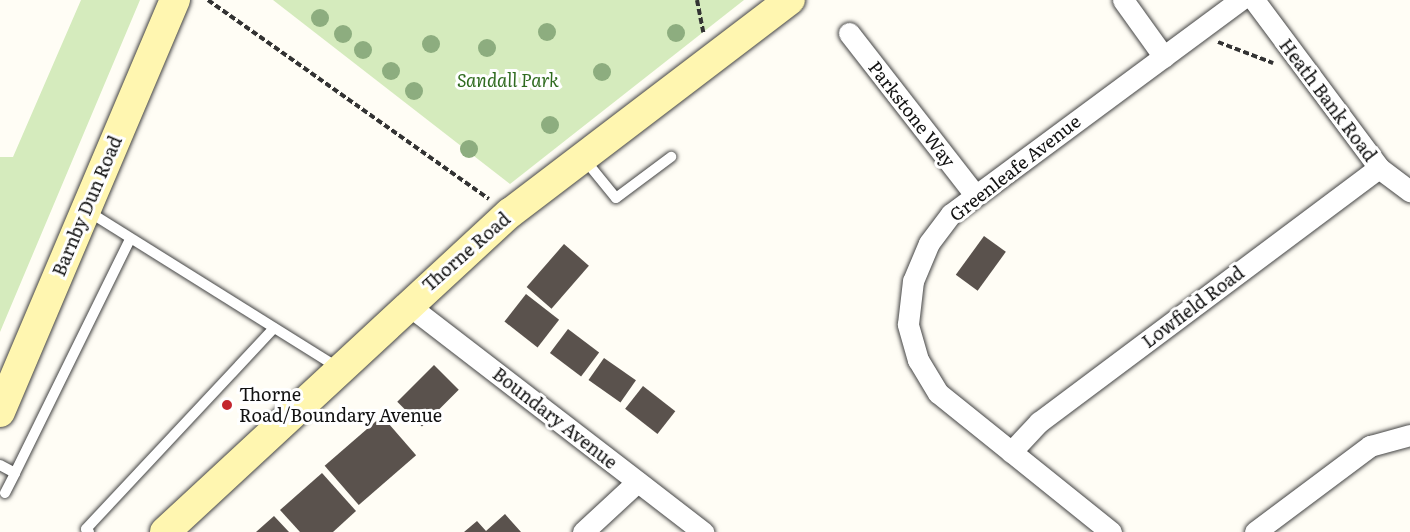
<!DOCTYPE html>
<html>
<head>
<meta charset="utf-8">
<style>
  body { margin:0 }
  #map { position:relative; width:1410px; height:532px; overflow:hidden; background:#fffdf5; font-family:Literata,serif }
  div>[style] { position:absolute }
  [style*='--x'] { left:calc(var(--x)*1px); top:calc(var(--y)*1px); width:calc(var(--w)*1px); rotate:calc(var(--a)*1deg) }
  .green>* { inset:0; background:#d5ebbd }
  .building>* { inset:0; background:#5a524d; transform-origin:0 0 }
  .path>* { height:4px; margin-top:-2px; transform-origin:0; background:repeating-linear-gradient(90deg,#333 0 6px,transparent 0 9px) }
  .roads { filter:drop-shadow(0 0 2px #444) drop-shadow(0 0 2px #444) }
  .lane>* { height:10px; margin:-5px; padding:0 5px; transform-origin:5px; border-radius:5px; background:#fff }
  .street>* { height:21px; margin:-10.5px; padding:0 10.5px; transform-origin:10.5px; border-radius:10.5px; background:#fff }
  .secondary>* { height:30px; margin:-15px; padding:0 15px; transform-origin:15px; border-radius:15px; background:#fff6b0 }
  .trees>* { width:18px; height:18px; margin:-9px; border-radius:50%; background:#8dad7f }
  .dots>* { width:16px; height:16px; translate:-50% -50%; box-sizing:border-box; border:3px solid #fff; border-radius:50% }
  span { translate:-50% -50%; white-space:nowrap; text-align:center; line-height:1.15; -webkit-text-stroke:6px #fff; paint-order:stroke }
  .park-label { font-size:18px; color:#2f6b1f; font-style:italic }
  .street-label { font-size:18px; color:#111 }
  .poi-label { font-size:18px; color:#111 }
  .left { translate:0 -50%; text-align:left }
</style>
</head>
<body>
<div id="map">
  <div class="green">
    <div style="clip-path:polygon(81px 0,140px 0,0 332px,0 157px,13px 157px)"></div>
    <div style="clip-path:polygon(273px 0,744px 0,510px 184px)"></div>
  </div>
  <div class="building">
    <div style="left:984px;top:236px;width:27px;height:48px;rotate:36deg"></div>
    <div style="left:564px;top:244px;width:33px;height:57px;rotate:41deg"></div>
    <div style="left:526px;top:294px;width:42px;height:35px;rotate:38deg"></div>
    <div style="left:568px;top:329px;width:39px;height:30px;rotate:37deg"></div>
    <div style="left:604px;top:358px;width:39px;height:27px;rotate:35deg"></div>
    <div style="left:434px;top:365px;width:35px;height:52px;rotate:45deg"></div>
    <div style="left:643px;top:386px;width:41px;height:29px;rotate:38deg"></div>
    <div style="left:382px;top:416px;width:52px;height:76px;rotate:49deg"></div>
    <div style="clip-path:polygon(322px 473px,356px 511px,333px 532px,300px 532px,280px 510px)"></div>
    <div style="clip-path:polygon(505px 514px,521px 532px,464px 532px,477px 521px,486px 531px)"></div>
    <div style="clip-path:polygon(274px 516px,289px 532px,256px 532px)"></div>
  </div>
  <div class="path">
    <div style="--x:208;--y:0;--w:344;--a:35.3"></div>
    <div style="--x:697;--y:0;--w:33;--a:79"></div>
    <div style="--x:1218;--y:42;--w:59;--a:20.9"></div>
  </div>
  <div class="roads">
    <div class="lane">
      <div style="--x:585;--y:160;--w:49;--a:50.8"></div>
      <div style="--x:616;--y:198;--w:69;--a:-36.7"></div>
      <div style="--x:89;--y:212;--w:295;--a:32"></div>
      <div style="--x:0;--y:465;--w:17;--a:28"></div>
      <div style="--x:15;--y:473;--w:261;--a:-63.8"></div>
      <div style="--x:5;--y:493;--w:22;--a:-63"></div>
      <div style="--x:89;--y:532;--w:4;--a:-135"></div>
      <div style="--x:86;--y:529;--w:275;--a:-46.9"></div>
    </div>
    <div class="street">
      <div style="--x:1123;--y:0;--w:70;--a:54.3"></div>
      <div style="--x:1254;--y:0;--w:209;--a:53.3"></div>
      <div style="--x:1379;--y:168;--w:39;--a:37"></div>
      <div style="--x:849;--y:33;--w:205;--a:52.1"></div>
      <div style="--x:407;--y:304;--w:374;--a:37.6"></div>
      <div style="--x:1011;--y:452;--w:41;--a:-47"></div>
      <div style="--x:1039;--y:422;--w:424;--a:-36.8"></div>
      <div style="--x:583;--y:532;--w:74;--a:-42.8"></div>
      <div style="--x:1111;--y:532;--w:222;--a:-141.2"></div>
      <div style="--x:938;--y:393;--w:39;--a:-121"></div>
      <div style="--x:918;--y:360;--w:37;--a:-106"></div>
      <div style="--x:908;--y:324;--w:43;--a:-83.4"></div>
      <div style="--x:913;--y:281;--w:41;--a:-67.2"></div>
      <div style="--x:929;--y:243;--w:36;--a:-53"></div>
      <div style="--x:951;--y:214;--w:360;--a:-36.5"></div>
      <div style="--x:1255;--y:532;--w:144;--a:-36.8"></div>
      <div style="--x:1370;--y:446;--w:41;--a:-15.4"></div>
    </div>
    <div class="secondary">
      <div style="--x:0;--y:412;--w:448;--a:-67"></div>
      <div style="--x:165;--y:532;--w:470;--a:-42.8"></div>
      <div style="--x:510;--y:213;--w:352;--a:-37.3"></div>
    </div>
  </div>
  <div class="trees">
    <div style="left:320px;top:18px"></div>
    <div style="left:547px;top:32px"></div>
    <div style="left:676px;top:33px"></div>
    <div style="left:343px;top:34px"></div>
    <div style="left:431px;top:44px"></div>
    <div style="left:487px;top:48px"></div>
    <div style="left:363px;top:50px"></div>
    <div style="left:391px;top:71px"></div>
    <div style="left:602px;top:72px"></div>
    <div style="left:414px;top:91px"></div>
    <div style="left:550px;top:125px"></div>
    <div style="left:469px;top:149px"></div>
  </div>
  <div class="dots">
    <div style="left:227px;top:405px;background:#c4262e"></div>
  </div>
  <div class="park-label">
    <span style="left:508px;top:80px">Sandall Park</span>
  </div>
  <div class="street-label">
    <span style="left:1328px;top:100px;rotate:53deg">Heath Bank Road</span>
    <span style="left:912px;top:114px;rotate:52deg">Parkstone Way</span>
    <span style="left:1015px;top:168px;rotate:-38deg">Greenleafe Avenue</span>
    <span style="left:87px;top:206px;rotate:-67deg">Barnby Dun Road</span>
    <span style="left:466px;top:252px;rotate:-41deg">Thorne Road</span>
    <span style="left:1193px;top:307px;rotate:-37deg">Lowfield Road</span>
    <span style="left:555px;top:418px;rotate:38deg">Boundary Avenue</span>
  </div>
  <div class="poi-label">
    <span class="left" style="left:239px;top:405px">Thorne<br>Road/Boundary Avenue</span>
  </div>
</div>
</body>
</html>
